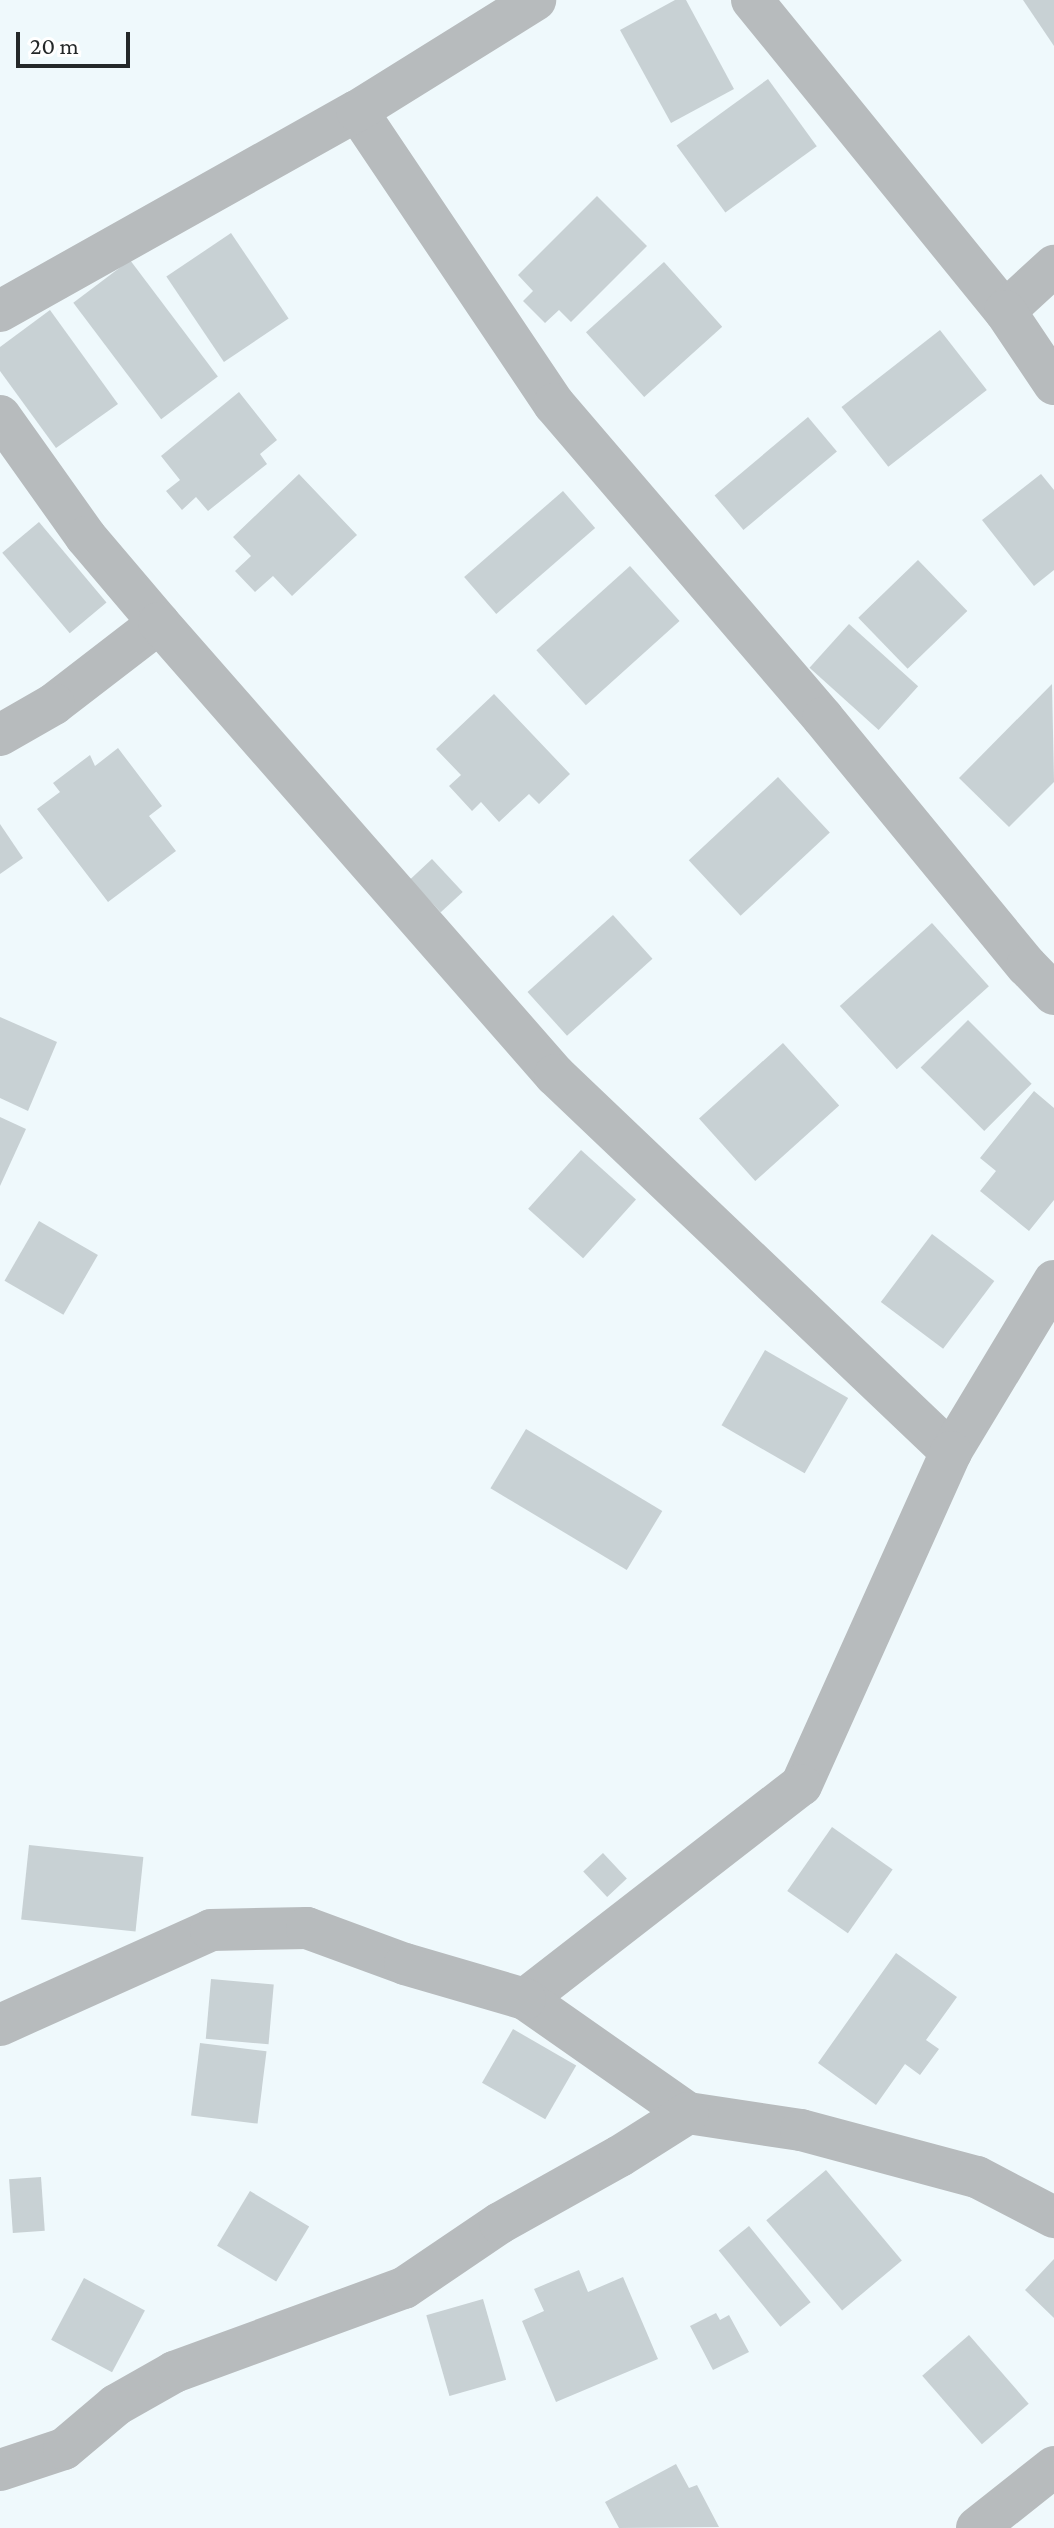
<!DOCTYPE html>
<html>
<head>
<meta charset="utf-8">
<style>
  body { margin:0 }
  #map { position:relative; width:1054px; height:2528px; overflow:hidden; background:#eff9fc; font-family:"Crimson Pro",serif }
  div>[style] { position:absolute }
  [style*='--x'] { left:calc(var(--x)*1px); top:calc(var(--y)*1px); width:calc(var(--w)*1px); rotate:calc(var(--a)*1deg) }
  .building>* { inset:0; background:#c8d1d4; transform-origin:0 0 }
  .street>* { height:42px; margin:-21px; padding:0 21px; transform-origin:21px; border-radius:21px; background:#b7bbbd }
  span { translate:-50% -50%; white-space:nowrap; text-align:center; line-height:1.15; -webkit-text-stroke:8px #fff; paint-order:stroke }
  .scale { position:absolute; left:16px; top:32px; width:114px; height:36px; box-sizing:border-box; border:4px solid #242829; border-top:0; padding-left:10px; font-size:24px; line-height:28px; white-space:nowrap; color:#242829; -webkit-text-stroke:6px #fff; paint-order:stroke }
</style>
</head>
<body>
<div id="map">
  <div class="building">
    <div style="clip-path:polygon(675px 0,686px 0,734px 89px,671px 123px,620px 30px)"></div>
    <div style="clip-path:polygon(1023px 0,1054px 0,1054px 46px)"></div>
    <div style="left:768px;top:79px;width:83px;height:113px;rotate:54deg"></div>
    <div style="clip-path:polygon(597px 196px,647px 246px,571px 322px,559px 310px,545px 323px,523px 301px,533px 291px,518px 275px)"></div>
    <div style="left:231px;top:233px;width:103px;height:78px;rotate:56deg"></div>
    <div style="left:130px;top:260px;width:146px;height:71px;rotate:53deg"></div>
    <div style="left:664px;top:262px;width:87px;height:105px;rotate:48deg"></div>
    <div style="clip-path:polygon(50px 310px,118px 404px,56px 448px,0 371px,0 347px)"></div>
    <div style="left:940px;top:330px;width:76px;height:125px;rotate:52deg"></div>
    <div style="clip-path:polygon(239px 392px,277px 440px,260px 454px,267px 464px,208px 511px,196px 497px,182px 510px,166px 491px,180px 480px,161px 456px)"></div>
    <div style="left:808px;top:417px;width:45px;height:122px;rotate:50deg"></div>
    <div style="clip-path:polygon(299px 474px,357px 535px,292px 596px,273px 576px,255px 592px,235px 571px,251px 556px,233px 537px)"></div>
    <div style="clip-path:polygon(1041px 474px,1054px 490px,1054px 570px,1034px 586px,982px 520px)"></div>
    <div style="left:563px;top:491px;width:49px;height:131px;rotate:49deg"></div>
    <div style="left:39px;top:522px;width:105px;height:48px;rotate:50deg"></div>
    <div style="left:918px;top:560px;width:71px;height:83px;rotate:46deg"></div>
    <div style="left:630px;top:566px;width:74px;height:126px;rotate:48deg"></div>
    <div style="left:849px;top:624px;width:93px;height:59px;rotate:42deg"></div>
    <div style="clip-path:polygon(1052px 684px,1054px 782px,1009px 827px,959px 778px)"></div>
    <div style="clip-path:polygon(494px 694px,570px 774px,539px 804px,529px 794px,499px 822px,481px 802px,472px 811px,449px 786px,461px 775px,436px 749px)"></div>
    <div style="clip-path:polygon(118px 748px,162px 806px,149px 816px,176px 851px,108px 902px,37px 809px,60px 792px,53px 783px,90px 755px,95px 766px)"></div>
    <div style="left:778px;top:777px;width:76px;height:122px;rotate:47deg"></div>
    <div style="clip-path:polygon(0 824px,23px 858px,0 874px)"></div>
    <div style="left:432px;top:859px;width:45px;height:30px;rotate:47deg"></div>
    <div style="left:613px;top:915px;width:59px;height:115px;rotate:48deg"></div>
    <div style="left:932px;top:923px;width:85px;height:124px;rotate:48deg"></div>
    <div style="clip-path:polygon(0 1017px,57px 1042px,28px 1111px,0 1098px)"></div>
    <div style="left:968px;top:1020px;width:90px;height:67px;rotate:45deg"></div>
    <div style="left:783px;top:1043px;width:84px;height:113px;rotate:48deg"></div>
    <div style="clip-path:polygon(1034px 1091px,1054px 1108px,1054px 1200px,1029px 1231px,980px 1191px,996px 1171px,980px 1158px)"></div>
    <div style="clip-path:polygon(0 1117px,26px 1129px,0 1186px)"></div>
    <div style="left:581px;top:1150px;width:74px;height:79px;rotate:42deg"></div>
    <div style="left:39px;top:1221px;width:68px;height:69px;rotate:30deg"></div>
    <div style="left:932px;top:1234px;width:78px;height:85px;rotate:37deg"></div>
    <div style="left:765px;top:1350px;width:96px;height:87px;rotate:30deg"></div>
    <div style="left:526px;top:1429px;width:159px;height:69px;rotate:31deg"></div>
    <div style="left:832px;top:1827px;width:74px;height:78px;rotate:35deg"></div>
    <div style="left:29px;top:1845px;width:115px;height:75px;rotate:6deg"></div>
    <div style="left:603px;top:1853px;width:35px;height:27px;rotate:47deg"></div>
    <div style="clip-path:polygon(896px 1953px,957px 1997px,926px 2040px,939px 2049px,920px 2075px,905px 2064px,876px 2105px,818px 2063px)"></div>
    <div style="left:211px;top:1979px;width:63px;height:60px;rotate:5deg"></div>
    <div style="left:513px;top:2029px;width:73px;height:62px;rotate:30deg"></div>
    <div style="left:200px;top:2043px;width:67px;height:73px;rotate:7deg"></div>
    <div style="left:826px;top:2170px;width:118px;height:78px;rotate:50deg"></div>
    <div style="left:41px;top:2177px;width:54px;height:32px;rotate:86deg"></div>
    <div style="left:250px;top:2191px;width:69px;height:64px;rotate:31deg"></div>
    <div style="left:749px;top:2226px;width:98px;height:39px;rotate:51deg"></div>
    <div style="clip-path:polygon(1054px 2259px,1054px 2318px,1025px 2290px)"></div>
    <div style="clip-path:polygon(579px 2270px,588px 2292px,623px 2277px,658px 2359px,556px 2402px,522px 2321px,544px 2311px,534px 2289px)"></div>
    <div style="left:84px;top:2278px;width:69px;height:70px;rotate:28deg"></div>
    <div style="left:483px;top:2299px;width:84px;height:59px;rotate:74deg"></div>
    <div style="clip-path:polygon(716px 2313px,720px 2320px,729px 2315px,749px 2352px,713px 2370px,690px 2326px)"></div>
    <div style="left:969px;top:2335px;width:91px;height:62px;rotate:49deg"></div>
    <div style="clip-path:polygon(676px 2464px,689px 2488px,697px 2485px,719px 2527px,619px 2528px,605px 2502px)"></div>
  </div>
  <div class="street">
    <div style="--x:752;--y:0;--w:401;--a:50.9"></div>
    <div style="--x:1005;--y:311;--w:67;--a:-42.6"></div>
    <div style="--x:357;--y:111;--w:353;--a:56.1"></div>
    <div style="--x:554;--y:404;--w:413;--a:49.4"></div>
    <div style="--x:823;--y:718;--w:321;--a:50.6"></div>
    <div style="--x:1027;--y:966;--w:39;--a:46"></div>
    <div style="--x:0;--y:311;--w:409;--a:-29.3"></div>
    <div style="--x:357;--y:111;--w:210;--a:-31.9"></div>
    <div style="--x:1005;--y:311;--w:88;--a:56.1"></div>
    <div style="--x:0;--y:416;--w:148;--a:54.6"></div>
    <div style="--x:86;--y:537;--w:113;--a:49.7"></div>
    <div style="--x:159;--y:623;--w:133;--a:142.4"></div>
    <div style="--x:54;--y:704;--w:62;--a:150.1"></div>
    <div style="--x:159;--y:623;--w:601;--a:48.78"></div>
    <div style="--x:555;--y:1075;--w:547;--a:43.59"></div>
    <div style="--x:1054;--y:1281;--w:200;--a:121.1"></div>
    <div style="--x:951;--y:1452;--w:365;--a:114.2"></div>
    <div style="--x:801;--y:1785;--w:349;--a:142.2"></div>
    <div style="--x:525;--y:1999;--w:199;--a:35"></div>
    <div style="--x:688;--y:2113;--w:114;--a:8.6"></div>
    <div style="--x:801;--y:2130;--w:182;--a:15"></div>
    <div style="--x:977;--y:2177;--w:87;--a:27.5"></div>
    <div style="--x:0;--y:2025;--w:231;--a:-24.2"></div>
    <div style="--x:211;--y:1930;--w:96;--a:-1.2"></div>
    <div style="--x:307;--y:1928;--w:104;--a:20.2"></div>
    <div style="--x:405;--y:1964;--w:125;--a:16.3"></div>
    <div style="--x:0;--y:2470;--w:67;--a:-18.2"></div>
    <div style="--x:64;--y:2449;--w:68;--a:-40.2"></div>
    <div style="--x:116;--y:2405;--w:67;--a:-29.6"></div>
    <div style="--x:174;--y:2372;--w:245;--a:-20.1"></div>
    <div style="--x:404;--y:2288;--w:116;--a:-34.1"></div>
    <div style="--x:500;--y:2223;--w:137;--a:-29.2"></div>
    <div style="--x:620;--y:2156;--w:80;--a:-32.3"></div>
    <div style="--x:977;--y:2528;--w:98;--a:-38.4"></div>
  </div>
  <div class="scale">20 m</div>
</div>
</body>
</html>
